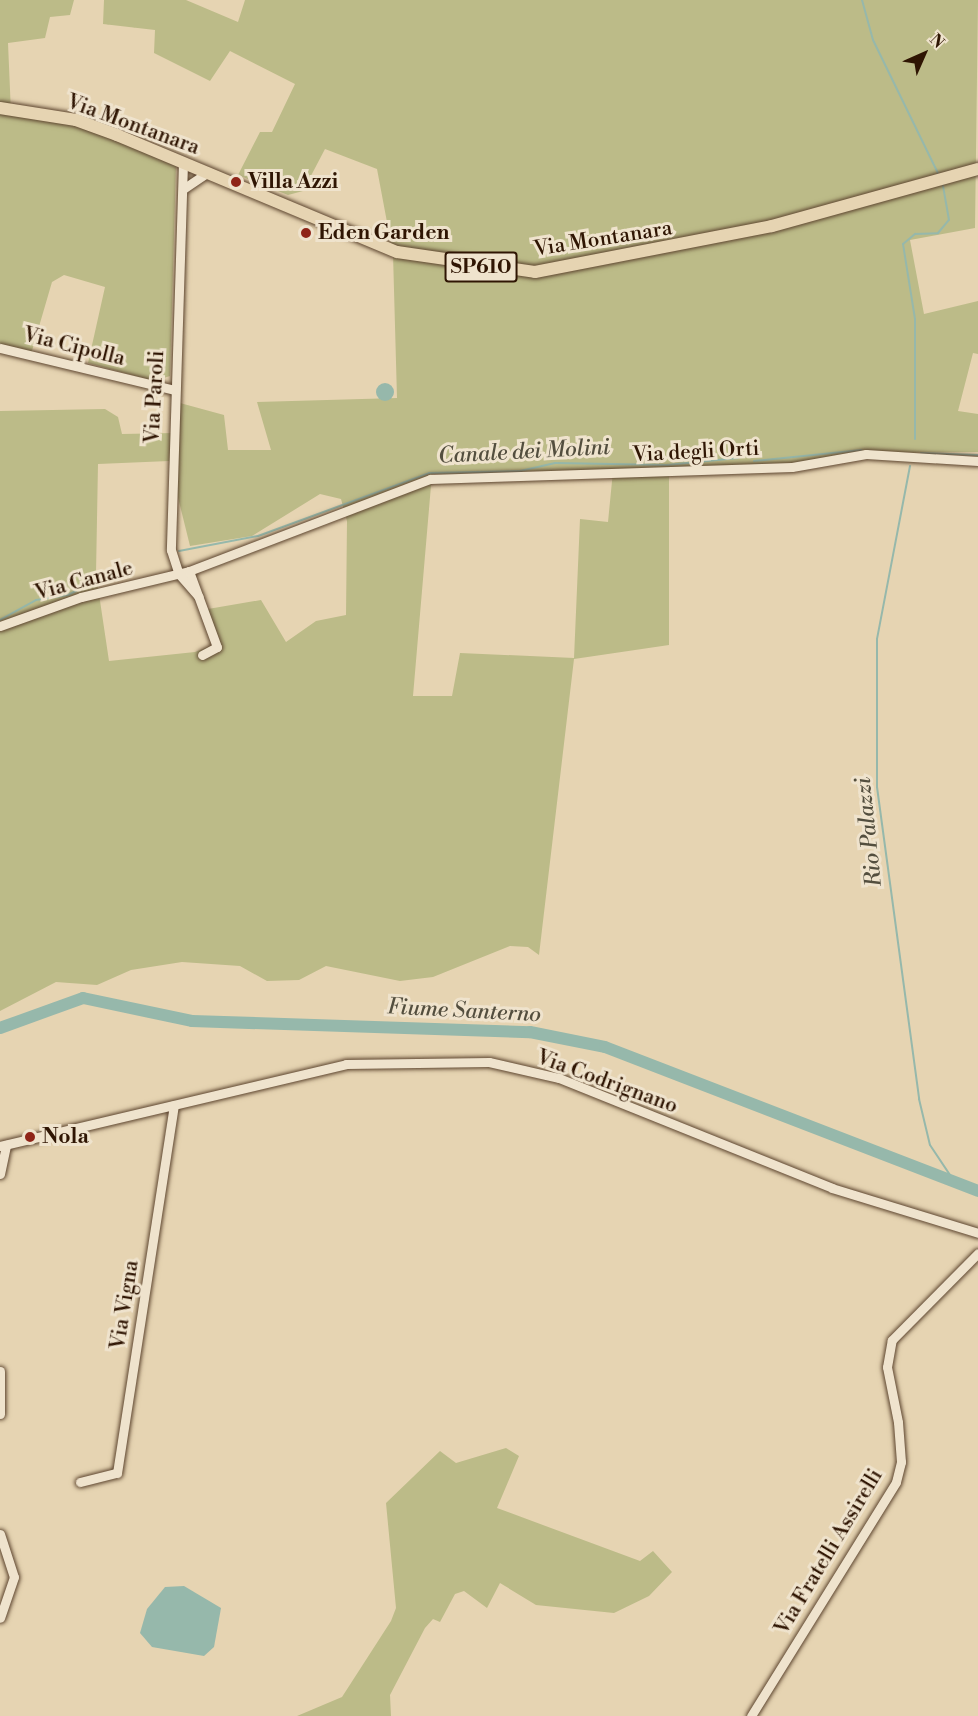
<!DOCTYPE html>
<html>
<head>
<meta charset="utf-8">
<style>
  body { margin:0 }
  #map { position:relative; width:978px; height:1716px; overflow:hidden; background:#e6d4b2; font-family:"Libre Bodoni",serif }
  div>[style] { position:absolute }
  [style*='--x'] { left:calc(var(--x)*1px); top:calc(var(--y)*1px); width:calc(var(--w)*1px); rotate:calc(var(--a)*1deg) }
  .green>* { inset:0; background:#bcbb88 }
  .water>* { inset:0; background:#96b8ab }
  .round { border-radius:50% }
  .stream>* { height:2px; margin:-1px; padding:0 1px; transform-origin:1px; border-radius:1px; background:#96b8ab }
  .river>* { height:12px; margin:-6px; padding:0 6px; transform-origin:6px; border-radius:6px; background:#96b8ab }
  .roads { filter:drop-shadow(0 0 2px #5d452f) drop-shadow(0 0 2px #5d452f) }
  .minor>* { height:9px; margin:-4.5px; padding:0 4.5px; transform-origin:4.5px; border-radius:4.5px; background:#efe3cd }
  .major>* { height:12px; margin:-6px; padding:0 6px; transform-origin:6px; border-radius:6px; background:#e6d4b2 }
  .dots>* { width:16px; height:16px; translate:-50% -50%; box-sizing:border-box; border:3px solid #efe3cd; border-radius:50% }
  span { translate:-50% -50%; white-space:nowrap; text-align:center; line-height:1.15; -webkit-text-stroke:6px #efe3cd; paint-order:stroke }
  .shield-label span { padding:2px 4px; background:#efe3cd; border:2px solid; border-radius:4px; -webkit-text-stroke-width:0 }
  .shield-label { font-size:20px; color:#2f1503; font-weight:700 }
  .street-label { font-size:21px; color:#2f1503 }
  .poi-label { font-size:21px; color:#2f1503; font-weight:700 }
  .left { translate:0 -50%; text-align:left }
  .water-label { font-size:22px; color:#534e3e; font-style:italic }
  .north { position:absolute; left:894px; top:24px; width:60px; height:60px; -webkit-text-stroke:4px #efe3cd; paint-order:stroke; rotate:45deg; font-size:16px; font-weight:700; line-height:24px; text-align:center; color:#2f1503 }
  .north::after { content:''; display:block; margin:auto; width:21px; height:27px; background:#2f1503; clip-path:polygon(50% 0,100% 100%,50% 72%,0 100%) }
</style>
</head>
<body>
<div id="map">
  <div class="green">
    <div style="clip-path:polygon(0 0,74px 0,70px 15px,50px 17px,45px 38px,8px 43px,11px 113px,68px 122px,176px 164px,170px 376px,154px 381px,88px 363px,105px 287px,64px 275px,52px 282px,31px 354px,0 346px)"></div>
    <div style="clip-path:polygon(evenodd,104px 0,186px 0,238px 22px,245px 0,978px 0,975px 228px,910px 240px,924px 314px,978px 301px,978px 354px,973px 353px,958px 411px,978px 414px,978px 452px,876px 453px,792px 467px,669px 471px,669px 645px,574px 659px,539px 955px,528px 947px,510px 946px,433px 977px,400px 981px,326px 966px,299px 980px,267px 981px,240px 966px,182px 962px,131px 970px,97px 985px,56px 982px,0 1011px,0 411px,105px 409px,118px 417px,122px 434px,174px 433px,180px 403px,224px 415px,228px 450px,271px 450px,257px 402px,397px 398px,393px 254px,377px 169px,325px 149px,303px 191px,288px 195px,238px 175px,260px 132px,272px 132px,295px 84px,230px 51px,210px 81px,154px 53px,155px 30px,103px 24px,104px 0,169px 461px,190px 546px,252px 536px,320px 494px,341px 499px,347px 521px,346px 615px,316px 621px,286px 642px,261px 600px,208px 609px,218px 643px,195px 652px,109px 661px,96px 574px,98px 464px,169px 461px,104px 0,613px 471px,608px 522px,580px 519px,574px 658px,460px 653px,452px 696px,413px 696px,432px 474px,613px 471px)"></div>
    <div style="clip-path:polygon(506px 1448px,519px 1456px,497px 1508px,640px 1561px,653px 1551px,672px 1572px,649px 1596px,614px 1613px,536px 1605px,500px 1583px,487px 1608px,464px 1591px,455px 1594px,440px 1622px,433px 1619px,425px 1628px,390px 1695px,391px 1716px,297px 1716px,342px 1697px,391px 1621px,396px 1608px,386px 1503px,440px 1451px,456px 1463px)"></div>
  </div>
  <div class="water">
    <div class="round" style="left:376px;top:383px;width:18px;height:18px"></div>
    <div style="clip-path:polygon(184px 1586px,221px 1608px,214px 1647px,204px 1656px,152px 1647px,140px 1633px,147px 1609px,165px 1587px)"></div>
  </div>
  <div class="stream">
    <div style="--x:862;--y:0;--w:41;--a:74.6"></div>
    <div style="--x:873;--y:40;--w:148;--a:64"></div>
    <div style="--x:915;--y:439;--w:120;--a:-90"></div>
    <div style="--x:915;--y:319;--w:76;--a:-99.1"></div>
    <div style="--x:903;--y:244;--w:16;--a:-40"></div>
    <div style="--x:915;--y:234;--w:23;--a:-2"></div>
    <div style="--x:938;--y:233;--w:17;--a:-50"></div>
    <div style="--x:949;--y:220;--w:36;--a:-100"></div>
    <div style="--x:921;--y:453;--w:57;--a:2"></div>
    <div style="--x:754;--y:461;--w:108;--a:-5.9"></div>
    <div style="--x:910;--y:466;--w:176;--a:100.8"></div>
    <div style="--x:877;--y:639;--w:148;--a:90"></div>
    <div style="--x:877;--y:787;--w:315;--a:82.3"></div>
    <div style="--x:919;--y:1099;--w:47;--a:76.6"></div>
    <div style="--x:930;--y:1145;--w:50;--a:56.3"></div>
    <div style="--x:179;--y:551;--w:80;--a:-10.8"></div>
    <div style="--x:258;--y:536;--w:182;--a:-20.2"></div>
    <div style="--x:429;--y:473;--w:91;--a:-1.3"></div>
    <div style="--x:520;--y:471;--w:36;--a:-13"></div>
    <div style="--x:555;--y:463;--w:112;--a:1"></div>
    <div style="--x:667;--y:465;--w:71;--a:-5.6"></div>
    <div style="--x:0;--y:620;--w:41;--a:-29.1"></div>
    <div style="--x:36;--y:600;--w:32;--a:-9"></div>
    <div style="--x:68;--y:595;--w:27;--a:-27"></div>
  </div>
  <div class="river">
    <div style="--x:0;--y:1028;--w:88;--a:-19.9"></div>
    <div style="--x:83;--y:998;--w:111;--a:11.9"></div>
    <div style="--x:192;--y:1021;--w:338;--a:1.9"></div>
    <div style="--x:530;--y:1032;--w:76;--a:11.3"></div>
    <div style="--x:605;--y:1047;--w:400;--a:21.1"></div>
  </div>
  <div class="roads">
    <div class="minor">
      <div style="--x:183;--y:163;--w:387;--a:91.8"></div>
      <div style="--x:171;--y:550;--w:25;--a:72"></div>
      <div style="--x:179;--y:574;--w:30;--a:49"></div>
      <div style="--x:183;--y:189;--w:29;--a:-34"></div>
      <div style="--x:0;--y:348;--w:180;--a:13.5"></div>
      <div style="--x:189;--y:571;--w:81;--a:69.8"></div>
      <div style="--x:217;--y:647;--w:17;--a:152"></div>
      <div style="--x:0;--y:626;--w:86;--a:-19.7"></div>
      <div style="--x:81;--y:597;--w:111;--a:-13.5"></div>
      <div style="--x:189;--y:571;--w:258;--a:-20.9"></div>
      <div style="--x:430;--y:479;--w:362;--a:-1.9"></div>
      <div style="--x:792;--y:467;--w:75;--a:-10"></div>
      <div style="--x:866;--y:454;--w:112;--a:3.6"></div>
      <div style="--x:0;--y:1146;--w:356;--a:-13.3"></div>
      <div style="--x:346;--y:1064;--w:143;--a:-0.8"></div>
      <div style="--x:489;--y:1062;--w:72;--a:12.9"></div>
      <div style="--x:559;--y:1078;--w:294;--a:21.9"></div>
      <div style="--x:832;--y:1188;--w:153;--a:17.1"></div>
      <div style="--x:0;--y:1174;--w:30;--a:-78"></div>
      <div style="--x:0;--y:1371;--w:43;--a:90"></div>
      <div style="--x:80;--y:1482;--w:38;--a:-14"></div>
      <div style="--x:117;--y:1473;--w:372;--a:-81.2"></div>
      <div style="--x:0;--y:1534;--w:45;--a:72"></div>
      <div style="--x:14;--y:1577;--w:43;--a:108.9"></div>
      <div style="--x:751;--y:1716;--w:275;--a:-58.2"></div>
      <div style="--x:896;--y:1482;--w:21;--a:-76"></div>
      <div style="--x:901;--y:1462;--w:40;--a:-94.3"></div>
      <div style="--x:898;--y:1422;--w:56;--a:-101.3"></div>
      <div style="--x:887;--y:1367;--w:27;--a:-80"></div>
      <div style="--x:892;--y:1340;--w:122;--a:-45.3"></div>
    </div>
    <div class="major">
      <div style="--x:0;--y:108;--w:77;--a:9"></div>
      <div style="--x:76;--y:120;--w:44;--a:20.1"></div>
      <div style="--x:117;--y:135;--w:303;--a:22.7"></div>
      <div style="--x:397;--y:252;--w:139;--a:8.2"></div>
      <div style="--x:535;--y:272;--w:241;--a:-11"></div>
      <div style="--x:772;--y:226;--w:214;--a:-15.5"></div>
    </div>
  </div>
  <div class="dots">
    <div style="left:236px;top:182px;background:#8f2418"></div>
    <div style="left:306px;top:233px;background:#8f2418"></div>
    <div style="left:30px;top:1137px;background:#8f2418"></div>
  </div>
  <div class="shield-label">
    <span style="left:481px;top:267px">SP610</span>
  </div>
  <div class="street-label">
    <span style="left:133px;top:125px;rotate:20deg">Via Montanara</span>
    <span style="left:603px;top:239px;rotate:-9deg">Via Montanara</span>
    <span style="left:74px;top:347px;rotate:14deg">Via Cipolla</span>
    <span style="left:155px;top:397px;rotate:-87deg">Via Paroli</span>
    <span style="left:696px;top:452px;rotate:-3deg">Via degli Orti</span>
    <span style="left:84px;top:581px;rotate:-15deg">Via Canale</span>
    <span style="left:607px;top:1082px;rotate:20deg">Via Codrignano</span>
    <span style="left:125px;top:1305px;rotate:-81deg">Via Vigna</span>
    <span style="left:829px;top:1552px;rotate:-59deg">Via Fratelli Assirelli</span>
  </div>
  <div class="poi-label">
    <span class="left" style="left:248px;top:182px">Villa Azzi</span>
    <span class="left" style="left:318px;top:233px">Eden Garden</span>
    <span class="left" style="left:42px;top:1137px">Nola</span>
  </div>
  <div class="water-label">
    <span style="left:524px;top:452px;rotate:-3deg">Canale dei Molini</span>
    <span style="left:869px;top:832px;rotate:-96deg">Rio Palazzi</span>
    <span style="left:464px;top:1011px;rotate:3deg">Fiume Santerno</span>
  </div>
  <div class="north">N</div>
</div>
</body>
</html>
